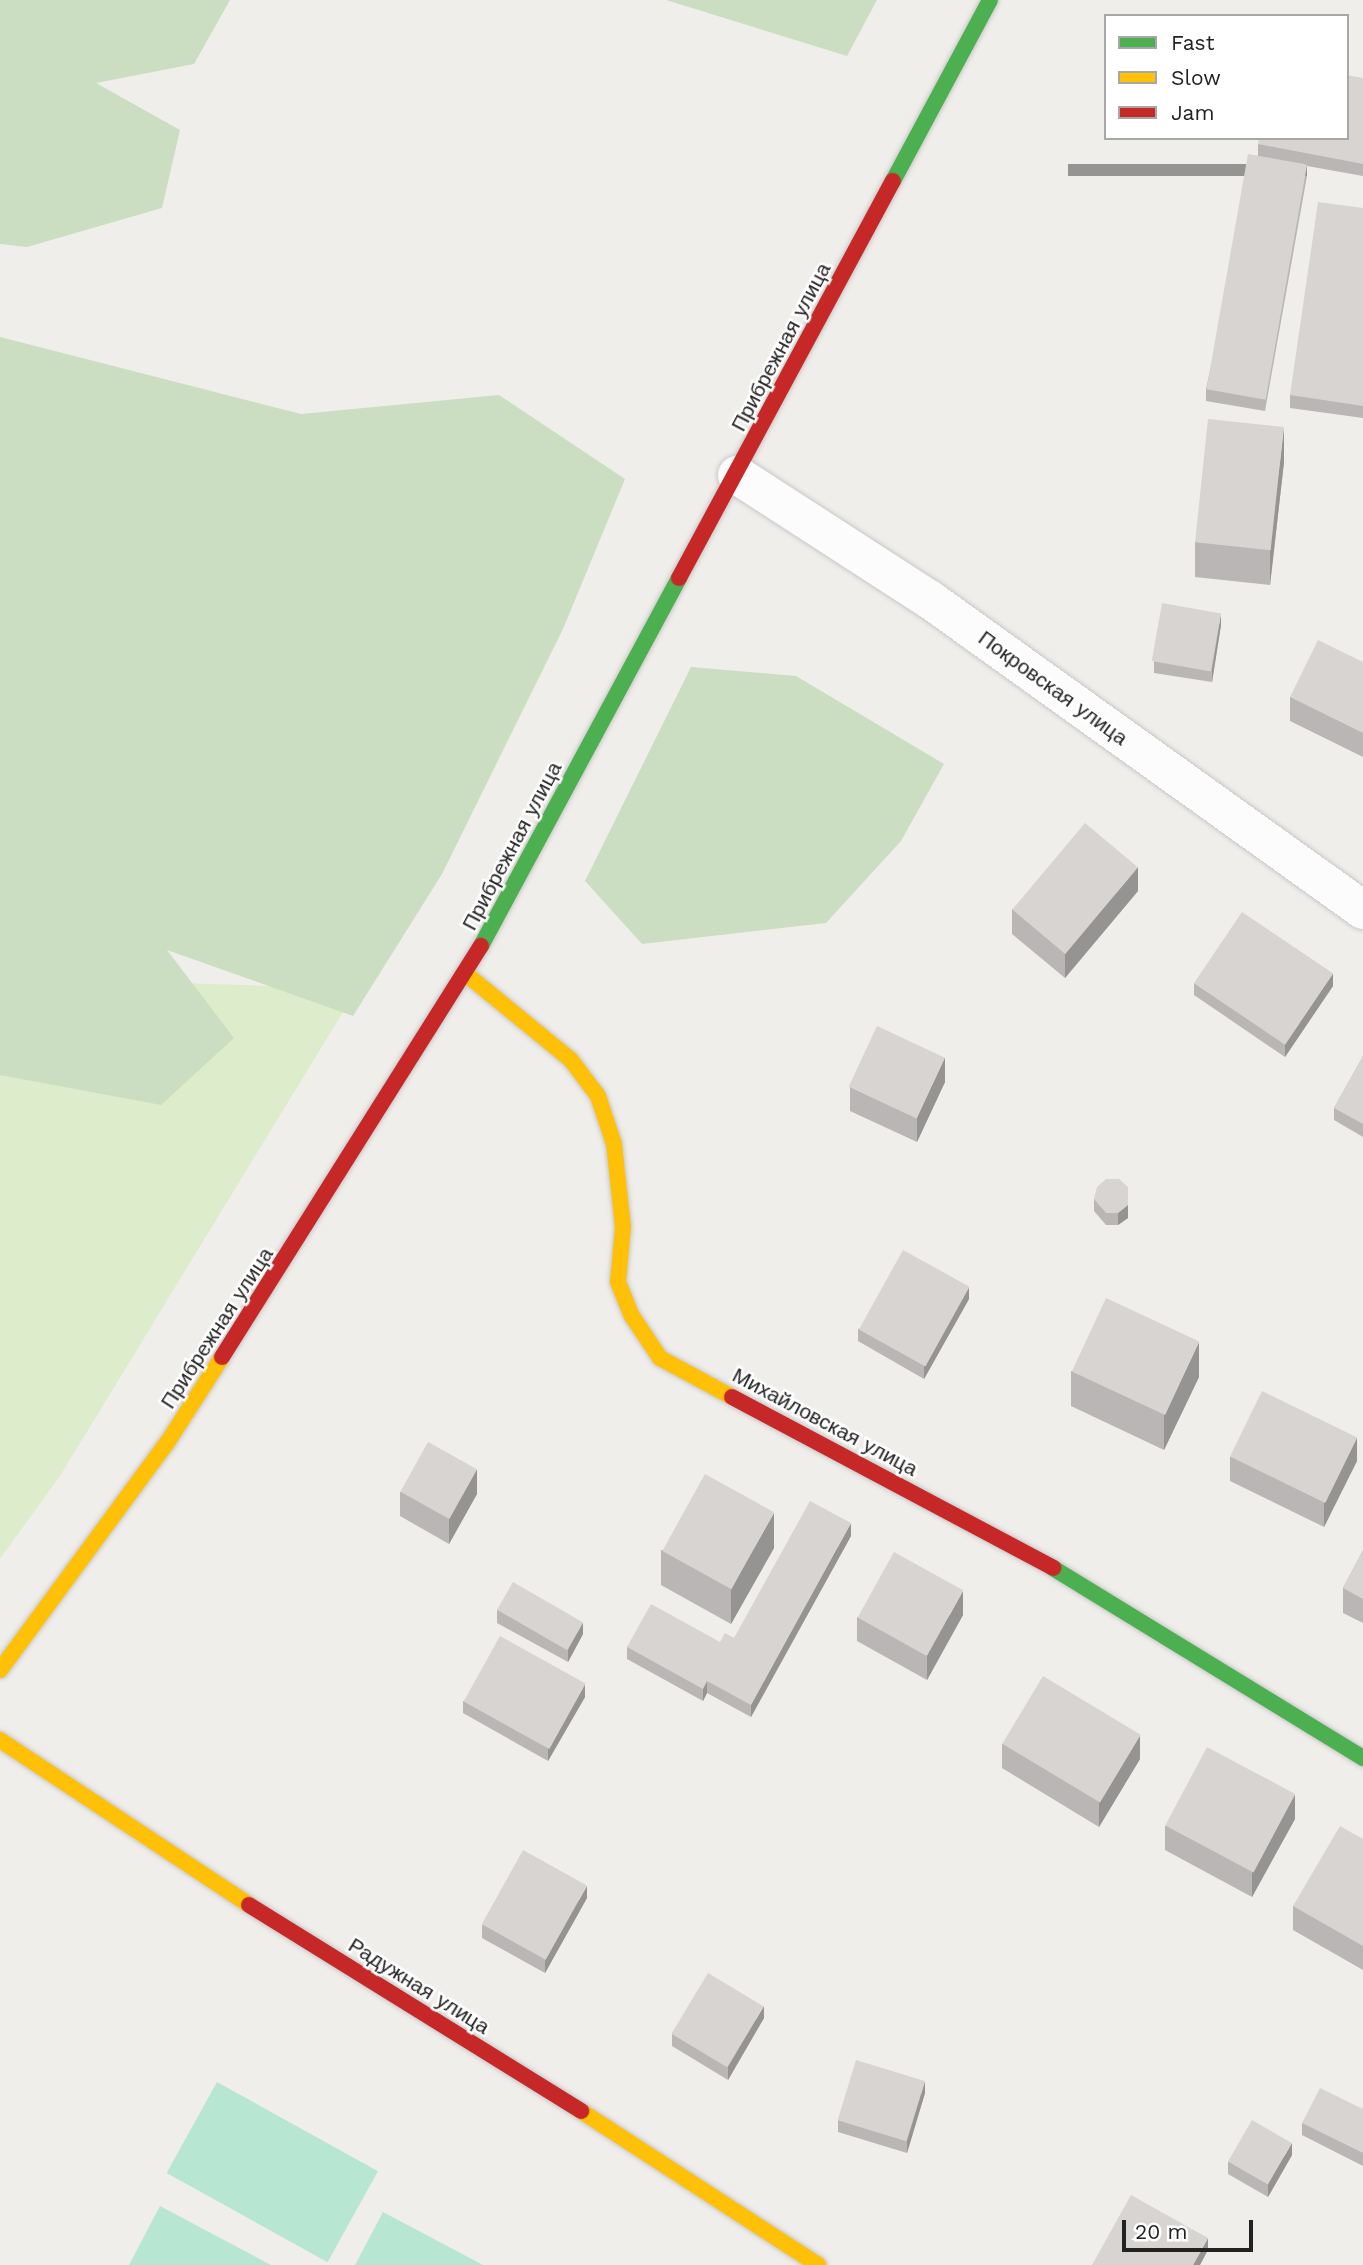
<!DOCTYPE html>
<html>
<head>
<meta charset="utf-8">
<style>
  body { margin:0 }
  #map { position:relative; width:1363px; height:2265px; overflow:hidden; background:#f0eeeb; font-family:"Work Sans",sans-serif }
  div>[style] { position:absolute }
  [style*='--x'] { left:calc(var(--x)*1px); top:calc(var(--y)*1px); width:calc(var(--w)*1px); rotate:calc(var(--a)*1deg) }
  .grass>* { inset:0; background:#ddeccb }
  .forest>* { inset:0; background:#cbdec1 }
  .pitch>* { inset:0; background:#b7e6d2; transform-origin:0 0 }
  .roads { filter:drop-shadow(0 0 2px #c9c8c7) drop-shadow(0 0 2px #c9c8c7) }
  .street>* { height:38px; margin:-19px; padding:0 19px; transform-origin:19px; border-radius:19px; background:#fdfcfc }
  .fast>* { height:16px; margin:-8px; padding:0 8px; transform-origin:8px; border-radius:8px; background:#4caf50 }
  .slow>* { height:16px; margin:-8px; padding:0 8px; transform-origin:8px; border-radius:8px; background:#ffc107 }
  .jam>* { height:16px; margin:-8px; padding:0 8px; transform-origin:8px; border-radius:8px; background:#c62828 }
  .wall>* { inset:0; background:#b9b6b5 }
  .shaded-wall>* { inset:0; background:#969493; transform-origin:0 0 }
  .building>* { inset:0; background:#d7d4d2; transform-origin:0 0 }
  span { translate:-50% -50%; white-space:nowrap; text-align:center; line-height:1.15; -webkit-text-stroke:5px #fff; paint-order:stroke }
  .street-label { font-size:21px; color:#222 }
  .legend { position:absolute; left:1104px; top:14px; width:245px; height:126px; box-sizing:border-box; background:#fff; border:2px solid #a7a7a7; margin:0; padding:9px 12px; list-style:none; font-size:21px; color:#222 }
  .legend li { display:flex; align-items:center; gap:14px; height:35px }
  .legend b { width:35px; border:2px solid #a7a7a7 }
  .scale { position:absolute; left:1122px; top:2220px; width:131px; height:32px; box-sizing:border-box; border:4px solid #222; border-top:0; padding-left:9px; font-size:21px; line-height:24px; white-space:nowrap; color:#222; -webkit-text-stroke:5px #fff; paint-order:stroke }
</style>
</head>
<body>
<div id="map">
  <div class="grass">
    <div style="clip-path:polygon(0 977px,357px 989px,60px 1476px,0 1559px)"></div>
  </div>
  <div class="forest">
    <div style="clip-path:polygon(0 0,230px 0,194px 64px,96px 83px,180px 130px,162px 208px,27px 247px,0 244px)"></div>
    <div style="clip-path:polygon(666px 0,877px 0,847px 56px)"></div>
    <div style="clip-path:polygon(0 337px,301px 414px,499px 395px,625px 479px,563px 629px,442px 874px,353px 1016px,167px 950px,234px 1038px,161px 1105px,0 1075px)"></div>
    <div style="clip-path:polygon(691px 667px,796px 676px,944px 764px,901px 841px,826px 923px,642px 944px,585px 881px)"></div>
  </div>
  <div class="pitch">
    <div style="left:217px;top:2082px;width:184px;height:104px;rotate:29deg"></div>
    <div style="clip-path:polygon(160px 2206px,271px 2265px,129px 2265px)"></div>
    <div style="clip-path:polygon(383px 2212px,483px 2265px,355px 2265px)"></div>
  </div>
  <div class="roads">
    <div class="street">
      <div style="--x:737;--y:475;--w:229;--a:32.9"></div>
      <div style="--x:929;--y:599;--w:534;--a:35.62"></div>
    </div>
    <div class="fast">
      <div style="--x:893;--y:181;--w:205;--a:-61.8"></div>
      <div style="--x:481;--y:946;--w:418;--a:-61.7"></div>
      <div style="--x:1053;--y:1568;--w:364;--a:31.5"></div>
    </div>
    <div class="slow">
      <div style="--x:466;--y:974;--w:136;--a:39.3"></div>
      <div style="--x:571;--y:1060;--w:45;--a:53.1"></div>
      <div style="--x:598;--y:1096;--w:51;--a:71.6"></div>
      <div style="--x:614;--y:1144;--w:83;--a:83.8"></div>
      <div style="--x:623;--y:1227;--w:55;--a:95.2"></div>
      <div style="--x:618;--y:1282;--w:37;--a:68"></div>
      <div style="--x:632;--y:1316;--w:50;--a:56.3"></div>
      <div style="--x:660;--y:1358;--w:82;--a:28.4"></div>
      <div style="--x:0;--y:1670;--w:282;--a:-53.7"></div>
      <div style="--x:167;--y:1443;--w:102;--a:-57.4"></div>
      <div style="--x:0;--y:1740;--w:299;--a:33.5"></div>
      <div style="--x:581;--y:2111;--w:283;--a:33"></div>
    </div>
    <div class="jam">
      <div style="--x:679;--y:578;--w:451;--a:-61.7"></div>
      <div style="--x:222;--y:1357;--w:486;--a:-57.8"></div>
      <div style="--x:732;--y:1397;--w:364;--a:28"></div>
      <div style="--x:249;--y:1905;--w:391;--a:31.8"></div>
    </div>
  </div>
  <div class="wall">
    <div style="clip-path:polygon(1363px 78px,1363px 176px,1307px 166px,1307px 176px,1265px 411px,1206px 401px,1206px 389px,1258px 156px,1258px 144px)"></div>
    <div style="clip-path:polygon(1363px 208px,1363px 418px,1290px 408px,1290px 395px)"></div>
    <div style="clip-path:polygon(1284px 462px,1270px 585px,1195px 577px,1195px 542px)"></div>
    <div style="clip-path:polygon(1221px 625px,1212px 682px,1154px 673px,1154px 661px)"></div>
    <div style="clip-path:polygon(1363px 662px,1363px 757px,1290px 721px,1290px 697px)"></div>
    <div style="clip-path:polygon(1138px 891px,1065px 978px,1012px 934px,1012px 909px)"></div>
    <div style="clip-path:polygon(1194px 983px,1333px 986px,1285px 1057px,1194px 995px)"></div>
    <div style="clip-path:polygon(1363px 1056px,1363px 1137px,1334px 1120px,1334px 1108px)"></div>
    <div style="clip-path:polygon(945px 1082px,917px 1142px,850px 1111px,850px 1087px)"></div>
    <div style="clip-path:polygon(1128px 1187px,1128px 1218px,1118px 1225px,1106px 1225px,1094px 1211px,1094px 1199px)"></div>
    <div style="clip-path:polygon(969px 1299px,924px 1379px,858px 1341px,858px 1329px)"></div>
    <div style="clip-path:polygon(1071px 1371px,1199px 1377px,1164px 1450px,1071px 1406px)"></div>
    <div style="clip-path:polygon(1230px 1457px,1357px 1461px,1324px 1527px,1230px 1481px)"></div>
    <div style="clip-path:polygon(400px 1492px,477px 1494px,449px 1544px,400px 1516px)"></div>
    <div style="clip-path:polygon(851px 1536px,751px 1717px,707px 1693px,703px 1701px,627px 1659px,627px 1647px,720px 1642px,734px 1638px)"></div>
    <div style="clip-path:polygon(774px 1548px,731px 1624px,661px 1585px,661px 1550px)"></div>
    <div style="clip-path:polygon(1363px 1550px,1363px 1623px,1343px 1613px,1343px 1588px)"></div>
    <div style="clip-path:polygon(497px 1610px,583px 1634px,568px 1662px,497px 1623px)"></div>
    <div style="clip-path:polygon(963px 1615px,927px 1680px,857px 1641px,857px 1617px)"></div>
    <div style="clip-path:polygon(585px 1697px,548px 1761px,463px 1713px,463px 1701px)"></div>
    <div style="clip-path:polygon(1002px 1744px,1140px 1759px,1099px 1827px,1002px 1768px)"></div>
    <div style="clip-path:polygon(1295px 1819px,1252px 1897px,1165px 1850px,1165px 1826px)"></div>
    <div style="clip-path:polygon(1363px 1839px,1363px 1970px,1293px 1930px,1293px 1906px)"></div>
    <div style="clip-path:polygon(587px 1898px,545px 1973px,482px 1938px,482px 1925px)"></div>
    <div style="clip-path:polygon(764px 2018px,728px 2080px,672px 2046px,672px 2034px)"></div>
    <div style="clip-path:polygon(925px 2093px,907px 2153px,838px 2132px,838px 2120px)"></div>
    <div style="clip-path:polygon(1363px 2109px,1363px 2166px,1302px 2135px,1302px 2123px)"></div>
    <div style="clip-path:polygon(1292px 2155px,1268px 2197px,1228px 2174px,1228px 2162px)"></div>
  </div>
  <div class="shaded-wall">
    <div style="left:1307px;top:164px;width:12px;height:239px;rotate:90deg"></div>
    <div style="clip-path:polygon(1284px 427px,1284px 462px,1270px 585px,1270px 550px)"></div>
    <div style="clip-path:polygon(1221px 613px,1221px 625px,1212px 682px,1212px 670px)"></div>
    <div style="clip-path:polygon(1138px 867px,1138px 891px,1065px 978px,1065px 954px)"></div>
    <div style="clip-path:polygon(1333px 973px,1333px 986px,1285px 1057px,1285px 1044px)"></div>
    <div style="clip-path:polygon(945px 1057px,945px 1082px,917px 1142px,917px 1118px)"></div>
    <div style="clip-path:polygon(1128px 1205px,1128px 1218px,1118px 1225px,1118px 1213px)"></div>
    <div style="clip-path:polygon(969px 1287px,969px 1299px,924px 1379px,924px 1366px)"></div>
    <div style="clip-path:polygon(1199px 1342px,1199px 1377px,1164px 1450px,1164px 1415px)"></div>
    <div style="clip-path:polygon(1357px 1437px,1357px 1461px,1324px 1527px,1324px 1503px)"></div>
    <div style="clip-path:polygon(477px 1469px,477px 1494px,449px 1544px,449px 1519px)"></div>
    <div style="clip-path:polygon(774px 1513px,774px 1548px,731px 1624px,731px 1589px)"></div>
    <div style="clip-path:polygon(851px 1523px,851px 1536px,751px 1717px,751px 1705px)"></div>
    <div style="clip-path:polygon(963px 1591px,963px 1615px,927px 1680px,927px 1656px)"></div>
    <div style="clip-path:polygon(583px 1622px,583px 1634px,568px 1662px,568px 1650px)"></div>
    <div style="clip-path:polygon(707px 1681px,707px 1693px,703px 1701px,703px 1689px)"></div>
    <div style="clip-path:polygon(585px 1684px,585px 1697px,548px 1761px,548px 1748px)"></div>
    <div style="clip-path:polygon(1140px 1735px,1140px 1759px,1099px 1827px,1099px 1803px)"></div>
    <div style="clip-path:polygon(1295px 1794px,1295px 1819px,1252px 1897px,1252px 1873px)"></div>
    <div style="clip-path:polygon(587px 1886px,587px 1898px,545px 1973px,545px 1961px)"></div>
    <div style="clip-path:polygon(764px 2006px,764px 2018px,728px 2080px,728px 2067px)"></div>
    <div style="clip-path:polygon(925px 2081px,925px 2093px,907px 2153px,907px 2141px)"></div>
    <div style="clip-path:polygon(1292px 2143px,1292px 2155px,1268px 2197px,1268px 2184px)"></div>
    <div style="clip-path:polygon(1208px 2238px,1208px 2250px,1200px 2265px,1193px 2265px)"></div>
  </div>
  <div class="building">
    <div style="clip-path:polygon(1347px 75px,1363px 78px,1363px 164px,1258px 144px,1259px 138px,1347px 138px)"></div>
    <div style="left:1248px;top:154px;width:60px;height:239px;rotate:10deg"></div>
    <div style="clip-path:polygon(1318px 202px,1363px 208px,1363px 406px,1290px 395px)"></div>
    <div style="left:1208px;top:419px;width:76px;height:124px;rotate:6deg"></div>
    <div style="left:1162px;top:603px;width:60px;height:59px;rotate:10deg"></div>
    <div style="clip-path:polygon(1318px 640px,1363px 662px,1363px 733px,1290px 697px)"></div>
    <div style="left:1085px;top:823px;width:69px;height:113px;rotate:40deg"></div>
    <div style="left:1242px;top:912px;width:110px;height:86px;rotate:34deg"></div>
    <div style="left:877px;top:1026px;width:75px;height:67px;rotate:25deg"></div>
    <div style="clip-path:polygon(1363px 1056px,1363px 1124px,1334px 1108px)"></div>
    <div style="clip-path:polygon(1106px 1179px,1119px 1179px,1128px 1187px,1128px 1205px,1118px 1213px,1106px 1213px,1094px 1199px,1097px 1187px)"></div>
    <div style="left:903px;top:1250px;width:76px;height:91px;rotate:29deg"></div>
    <div style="left:1106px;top:1298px;width:103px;height:81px;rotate:25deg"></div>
    <div style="left:1262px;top:1391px;width:106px;height:73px;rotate:26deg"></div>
    <div style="left:428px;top:1442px;width:56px;height:57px;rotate:29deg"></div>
    <div style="left:705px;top:1474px;width:79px;height:88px;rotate:29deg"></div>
    <div style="clip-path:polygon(810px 1501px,851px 1523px,751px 1705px,707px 1681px,703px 1689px,627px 1647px,651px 1604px,720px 1642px,725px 1633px,734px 1638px)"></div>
    <div style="clip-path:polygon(1363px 1550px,1363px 1599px,1343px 1588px)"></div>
    <div style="left:894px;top:1552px;width:79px;height:75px;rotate:29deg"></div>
    <div style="left:513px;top:1582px;width:81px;height:32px;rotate:30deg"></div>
    <div style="left:500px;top:1636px;width:98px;height:75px;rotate:29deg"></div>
    <div style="left:1043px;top:1676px;width:114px;height:79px;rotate:31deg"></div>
    <div style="left:1207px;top:1747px;width:100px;height:89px;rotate:28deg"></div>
    <div style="clip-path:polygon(1340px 1826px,1363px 1839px,1363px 1946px,1293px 1906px)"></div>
    <div style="left:523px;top:1850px;width:73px;height:85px;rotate:29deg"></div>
    <div style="left:708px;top:1973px;width:65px;height:71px;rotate:31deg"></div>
    <div style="left:856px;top:2060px;width:72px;height:63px;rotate:17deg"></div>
    <div style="clip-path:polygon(1320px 2088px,1363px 2109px,1363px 2153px,1302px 2123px)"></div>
    <div style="left:1252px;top:2120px;width:46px;height:48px;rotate:30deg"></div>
    <div style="clip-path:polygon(1131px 2195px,1208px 2238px,1193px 2265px,1092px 2265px)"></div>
  </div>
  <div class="street-label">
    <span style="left:781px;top:347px;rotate:-62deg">Прибрежная улица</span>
    <span style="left:1053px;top:688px;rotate:36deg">Покровская улица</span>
    <span style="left:512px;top:846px;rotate:-62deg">Прибрежная улица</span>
    <span style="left:217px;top:1328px;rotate:-57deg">Прибрежная улица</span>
    <span style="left:825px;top:1422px;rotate:28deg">Михайловская улица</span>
    <span style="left:419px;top:1986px;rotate:32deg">Радужная улица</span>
  </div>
  <ul class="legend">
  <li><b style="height:9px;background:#4caf50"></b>Fast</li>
  <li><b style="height:9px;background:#ffc107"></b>Slow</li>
  <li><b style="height:9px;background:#c62828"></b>Jam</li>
  </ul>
  <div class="scale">20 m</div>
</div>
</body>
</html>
